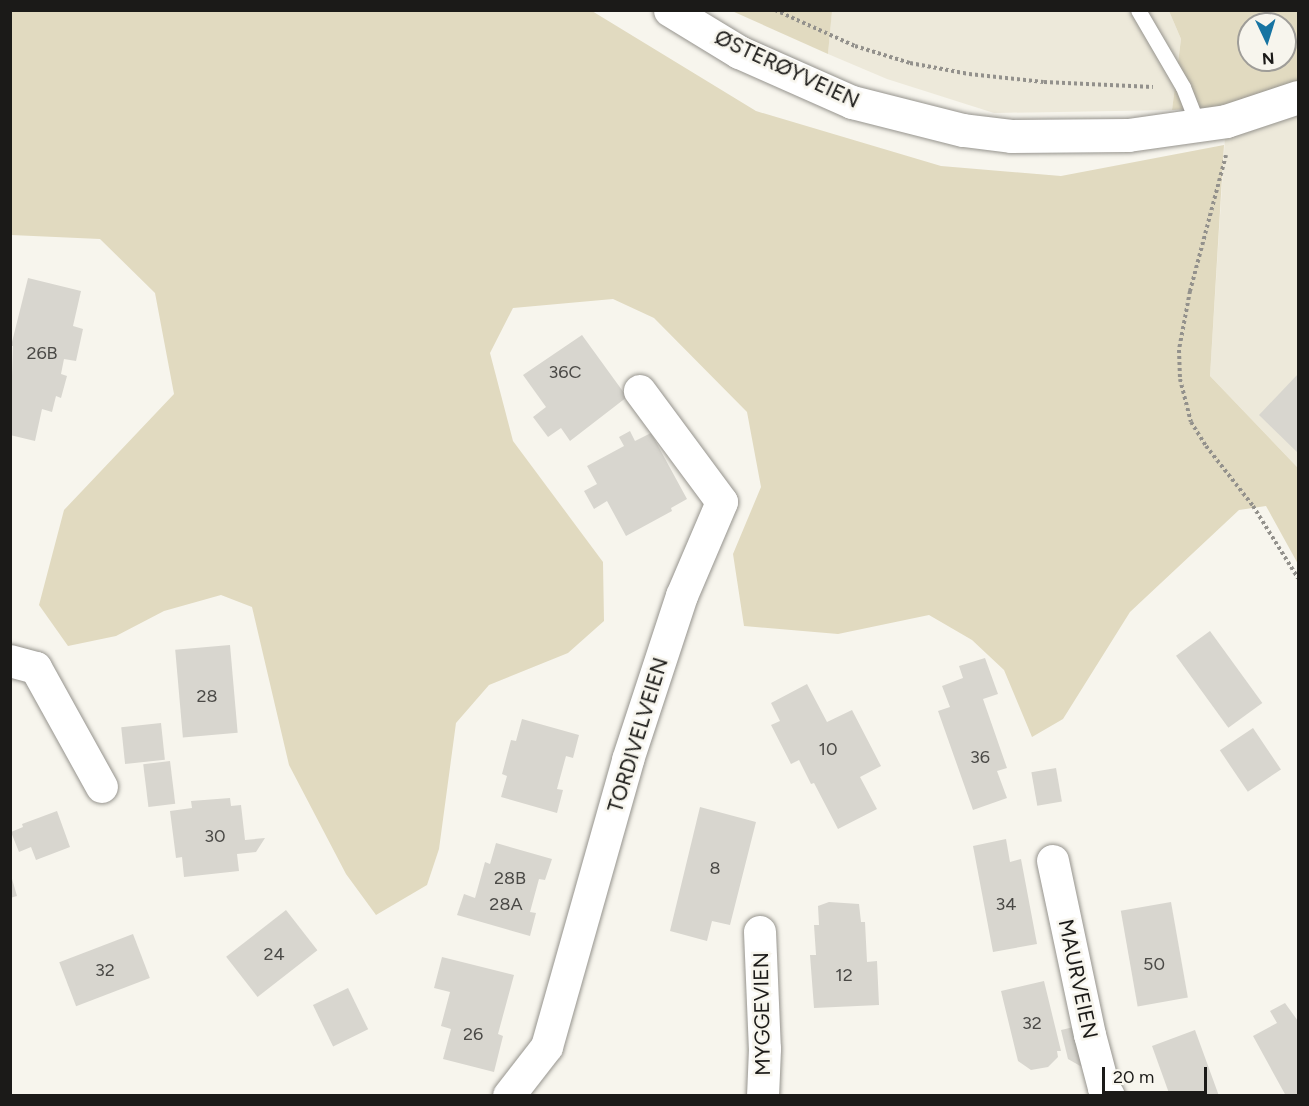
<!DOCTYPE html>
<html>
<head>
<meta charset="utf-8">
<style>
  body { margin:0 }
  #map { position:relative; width:1309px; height:1106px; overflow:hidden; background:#f7f5ed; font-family:Figtree,sans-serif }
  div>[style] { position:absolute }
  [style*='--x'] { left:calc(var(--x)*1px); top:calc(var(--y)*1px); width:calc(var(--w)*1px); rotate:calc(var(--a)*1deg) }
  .built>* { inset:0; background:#ede9da }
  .green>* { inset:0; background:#e1dac0 }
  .building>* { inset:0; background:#d8d6cf; transform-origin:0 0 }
  .path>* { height:4px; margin-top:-2px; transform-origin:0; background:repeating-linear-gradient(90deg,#93918c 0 3px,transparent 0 6px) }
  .roads { filter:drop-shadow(0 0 2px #96948e) drop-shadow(0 0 2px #96948e) }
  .service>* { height:15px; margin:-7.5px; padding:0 7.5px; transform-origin:7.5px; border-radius:7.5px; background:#fff }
  .minor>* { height:32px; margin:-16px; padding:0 16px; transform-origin:16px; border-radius:16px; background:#fff }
  .secondary>* { height:33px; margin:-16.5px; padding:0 16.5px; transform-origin:16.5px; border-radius:16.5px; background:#fff }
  span { translate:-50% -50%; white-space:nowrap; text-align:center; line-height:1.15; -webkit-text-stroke:5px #f7f5ed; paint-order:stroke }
  .number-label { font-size:18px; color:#4a4946 }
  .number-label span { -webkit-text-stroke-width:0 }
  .street-label { font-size:21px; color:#1b1a18 }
  .frame { position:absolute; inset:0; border:12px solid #1b1a18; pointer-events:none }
  .north { position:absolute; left:1237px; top:12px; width:60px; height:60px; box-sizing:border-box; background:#f7f5ed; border:2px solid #9f9d98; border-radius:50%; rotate:176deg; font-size:16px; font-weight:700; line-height:24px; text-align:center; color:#1b1a18 }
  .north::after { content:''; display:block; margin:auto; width:21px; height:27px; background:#1774a2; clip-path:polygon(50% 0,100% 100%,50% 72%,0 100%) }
  .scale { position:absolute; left:1102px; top:1067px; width:105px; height:27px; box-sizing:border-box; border:3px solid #1b1a18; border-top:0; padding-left:8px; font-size:18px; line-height:21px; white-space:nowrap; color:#1b1a18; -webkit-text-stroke:4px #f7f5ed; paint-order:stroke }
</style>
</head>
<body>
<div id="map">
  <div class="built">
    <div style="clip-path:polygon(832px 10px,1169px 11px,1181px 39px,1172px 110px,994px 113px,887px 79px,828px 54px)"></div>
    <div style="clip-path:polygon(1298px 86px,1298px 468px,1210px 376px,1226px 121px)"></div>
  </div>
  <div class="green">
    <div style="clip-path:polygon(11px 10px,592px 11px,756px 111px,941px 166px,1061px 176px,1224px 145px,1210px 376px,1298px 468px,1298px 564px,1266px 506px,1239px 510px,1130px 612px,1063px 719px,1032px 737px,1004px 670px,972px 640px,929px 615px,838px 634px,744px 626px,733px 554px,761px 487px,747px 412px,654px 318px,613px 299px,513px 308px,490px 353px,513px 441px,603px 562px,604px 621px,568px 653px,489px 685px,456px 723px,439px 849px,427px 885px,376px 915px,346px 874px,289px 765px,252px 607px,221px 595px,164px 611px,116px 636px,68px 646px,39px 605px,64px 510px,174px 394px,155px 293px,100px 239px,11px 235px)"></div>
    <div style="clip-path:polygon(732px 11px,832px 11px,828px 54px)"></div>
    <div style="clip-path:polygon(evenodd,1169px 11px,1298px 11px,1298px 86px,1247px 106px,1172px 110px,1181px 39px,1169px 11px,1249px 24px,1285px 24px,1285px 60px,1249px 60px,1249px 24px)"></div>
  </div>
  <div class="building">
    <div style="clip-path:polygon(28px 278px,81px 291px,73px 326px,83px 329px,76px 361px,64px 359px,61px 374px,67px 376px,61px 398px,56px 396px,52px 412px,42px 409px,35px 441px,10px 435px,13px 346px,11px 346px)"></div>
    <div style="clip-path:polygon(582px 335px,627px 397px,570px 441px,561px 428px,548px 437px,533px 417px,546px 407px,523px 375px)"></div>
    <div style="clip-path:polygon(1298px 374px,1298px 453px,1259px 415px)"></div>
    <div style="clip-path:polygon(630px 431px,635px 441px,651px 433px,687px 499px,671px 508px,672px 511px,626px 536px,607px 501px,594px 509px,584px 491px,597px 484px,587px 466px,624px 446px,619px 437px)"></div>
    <div style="left:1210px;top:631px;width:89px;height:42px;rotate:54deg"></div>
    <div style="left:230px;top:645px;width:88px;height:55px;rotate:85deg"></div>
    <div style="clip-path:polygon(985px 658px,998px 694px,983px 699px,1007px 768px,997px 771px,1007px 798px,973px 810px,938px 711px,950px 707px,942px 686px,963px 678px,959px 666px)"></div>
    <div style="clip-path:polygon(807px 684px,827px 722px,852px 710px,881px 766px,860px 777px,877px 809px,838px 829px,814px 783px,811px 784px,799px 760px,791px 764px,771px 725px,780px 721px,771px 703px)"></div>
    <div style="clip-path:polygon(522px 719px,579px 735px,573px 758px,566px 756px,557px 789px,563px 790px,557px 813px,501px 797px,507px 776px,502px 774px,511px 740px,516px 741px)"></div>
    <div style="left:161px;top:723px;width:37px;height:40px;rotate:84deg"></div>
    <div style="left:1253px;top:728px;width:50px;height:40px;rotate:56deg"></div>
    <div style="left:170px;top:761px;width:43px;height:27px;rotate:83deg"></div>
    <div style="left:1056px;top:768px;width:34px;height:25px;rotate:80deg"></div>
    <div style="clip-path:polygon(230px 798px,231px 806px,241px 805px,245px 840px,265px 838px,256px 852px,237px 854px,239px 871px,184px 877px,182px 857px,176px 858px,170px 811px,192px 808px,191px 801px)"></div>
    <div style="clip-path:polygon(700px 807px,756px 822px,730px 925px,712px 921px,707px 941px,670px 931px)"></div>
    <div style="clip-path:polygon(57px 811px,70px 847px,36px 860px,31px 847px,19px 852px,11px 832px,23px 827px,22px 824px)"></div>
    <div style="clip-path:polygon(1006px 839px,1010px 862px,1021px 859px,1037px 944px,993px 952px,973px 846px)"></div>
    <div style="clip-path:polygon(496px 843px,552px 859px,545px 880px,539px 879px,530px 912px,536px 913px,530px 936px,457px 915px,464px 894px,475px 898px,485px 862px,490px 864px)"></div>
    <div style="clip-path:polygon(10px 872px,17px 896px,10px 898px)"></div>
    <div style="clip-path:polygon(829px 902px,859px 904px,861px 922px,865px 922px,867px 962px,877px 961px,879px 1005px,814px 1008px,810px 955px,816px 955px,814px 925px,819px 925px,818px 906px)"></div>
    <div style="left:1171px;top:902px;width:97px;height:51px;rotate:80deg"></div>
    <div style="left:286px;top:910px;width:51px;height:76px;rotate:52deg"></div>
    <div style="left:133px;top:934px;width:47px;height:79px;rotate:69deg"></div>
    <div style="clip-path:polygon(442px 957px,514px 975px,498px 1034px,503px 1036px,494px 1072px,443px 1059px,451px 1029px,441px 1026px,450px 992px,434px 988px)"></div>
    <div style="clip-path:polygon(1044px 981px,1061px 1051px,1057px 1051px,1058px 1057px,1048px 1067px,1031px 1070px,1018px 1061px,1001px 991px)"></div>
    <div style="left:348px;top:988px;width:46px;height:39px;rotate:64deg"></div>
    <div style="clip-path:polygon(1285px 1003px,1298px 1021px,1298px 1096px,1286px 1096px,1253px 1036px,1277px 1023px,1270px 1011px)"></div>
    <div style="clip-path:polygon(1078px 1026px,1089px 1071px,1068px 1059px,1061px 1030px)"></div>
    <div style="clip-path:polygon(1195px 1030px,1219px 1096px,1170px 1096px,1152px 1046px)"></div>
  </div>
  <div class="path">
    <div style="--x:775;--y:10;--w:88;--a:24.2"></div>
    <div style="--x:855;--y:46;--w:58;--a:17.2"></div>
    <div style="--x:910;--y:63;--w:60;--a:10.6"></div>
    <div style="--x:969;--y:74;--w:75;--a:6.1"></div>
    <div style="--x:1044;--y:82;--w:109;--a:2.6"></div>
    <div style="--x:1226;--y:155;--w:141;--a:104.8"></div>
    <div style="--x:1190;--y:291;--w:60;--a:100.6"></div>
    <div style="--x:1179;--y:350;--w:29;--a:88"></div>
    <div style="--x:1180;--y:379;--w:44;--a:75.7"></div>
    <div style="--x:1191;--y:422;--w:28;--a:58"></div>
    <div style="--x:1206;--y:446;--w:76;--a:51.9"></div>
    <div style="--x:1253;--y:506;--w:85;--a:58"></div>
  </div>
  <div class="roads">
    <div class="service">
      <div style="--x:1138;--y:10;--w:89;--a:59.7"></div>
      <div style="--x:1183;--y:87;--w:41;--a:68.5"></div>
    </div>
    <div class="minor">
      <div style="--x:10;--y:661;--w:27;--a:15"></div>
      <div style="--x:36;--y:668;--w:136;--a:61"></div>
      <div style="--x:1053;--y:861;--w:178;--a:78"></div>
      <div style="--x:1090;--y:1035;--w:55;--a:75.2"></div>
      <div style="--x:1104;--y:1088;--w:9;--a:58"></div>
      <div style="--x:760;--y:932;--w:117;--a:87.6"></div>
      <div style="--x:765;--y:1049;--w:47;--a:92.4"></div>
      <div style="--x:509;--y:1096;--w:62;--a:-52.2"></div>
      <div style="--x:547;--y:1047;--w:298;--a:-74.2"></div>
      <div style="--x:628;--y:760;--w:173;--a:-71.8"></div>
      <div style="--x:682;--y:596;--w:102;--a:-66.9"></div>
      <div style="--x:722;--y:502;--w:138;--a:-126.5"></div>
    </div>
    <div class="secondary">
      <div style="--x:670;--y:10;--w:81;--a:31.3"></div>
      <div style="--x:739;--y:52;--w:124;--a:23.9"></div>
      <div style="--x:852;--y:102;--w:114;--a:14.2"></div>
      <div style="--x:963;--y:130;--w:48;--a:7.1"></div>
      <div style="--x:1011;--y:136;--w:117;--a:-0.5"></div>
      <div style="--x:1128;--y:135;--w:99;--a:-8.1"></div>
      <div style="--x:1226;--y:121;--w:76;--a:-18.4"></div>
    </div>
  </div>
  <div class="number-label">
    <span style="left:42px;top:353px">26B</span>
    <span style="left:565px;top:372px">36C</span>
    <span style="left:207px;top:696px">28</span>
    <span style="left:828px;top:749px">10</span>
    <span style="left:980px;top:757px">36</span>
    <span style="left:215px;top:836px">30</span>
    <span style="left:715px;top:868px">8</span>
    <span style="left:510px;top:878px">28B</span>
    <span style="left:506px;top:904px">28A</span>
    <span style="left:1006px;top:904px">34</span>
    <span style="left:274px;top:954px">24</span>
    <span style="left:1154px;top:964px">50</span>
    <span style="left:105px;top:970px">32</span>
    <span style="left:844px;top:975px">12</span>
    <span style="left:1032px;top:1023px">32</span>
    <span style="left:473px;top:1034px">26</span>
  </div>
  <div class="street-label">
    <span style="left:787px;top:69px;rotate:25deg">ØSTERØYVEIEN</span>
    <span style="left:638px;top:735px;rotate:-73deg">TORDIVELVEIEN</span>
    <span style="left:1078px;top:979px;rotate:78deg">MAURVEIEN</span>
    <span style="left:762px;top:1014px;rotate:-91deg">MYGGEVIEN</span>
  </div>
  <div class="frame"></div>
  <div class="north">N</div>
  <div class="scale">20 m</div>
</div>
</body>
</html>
